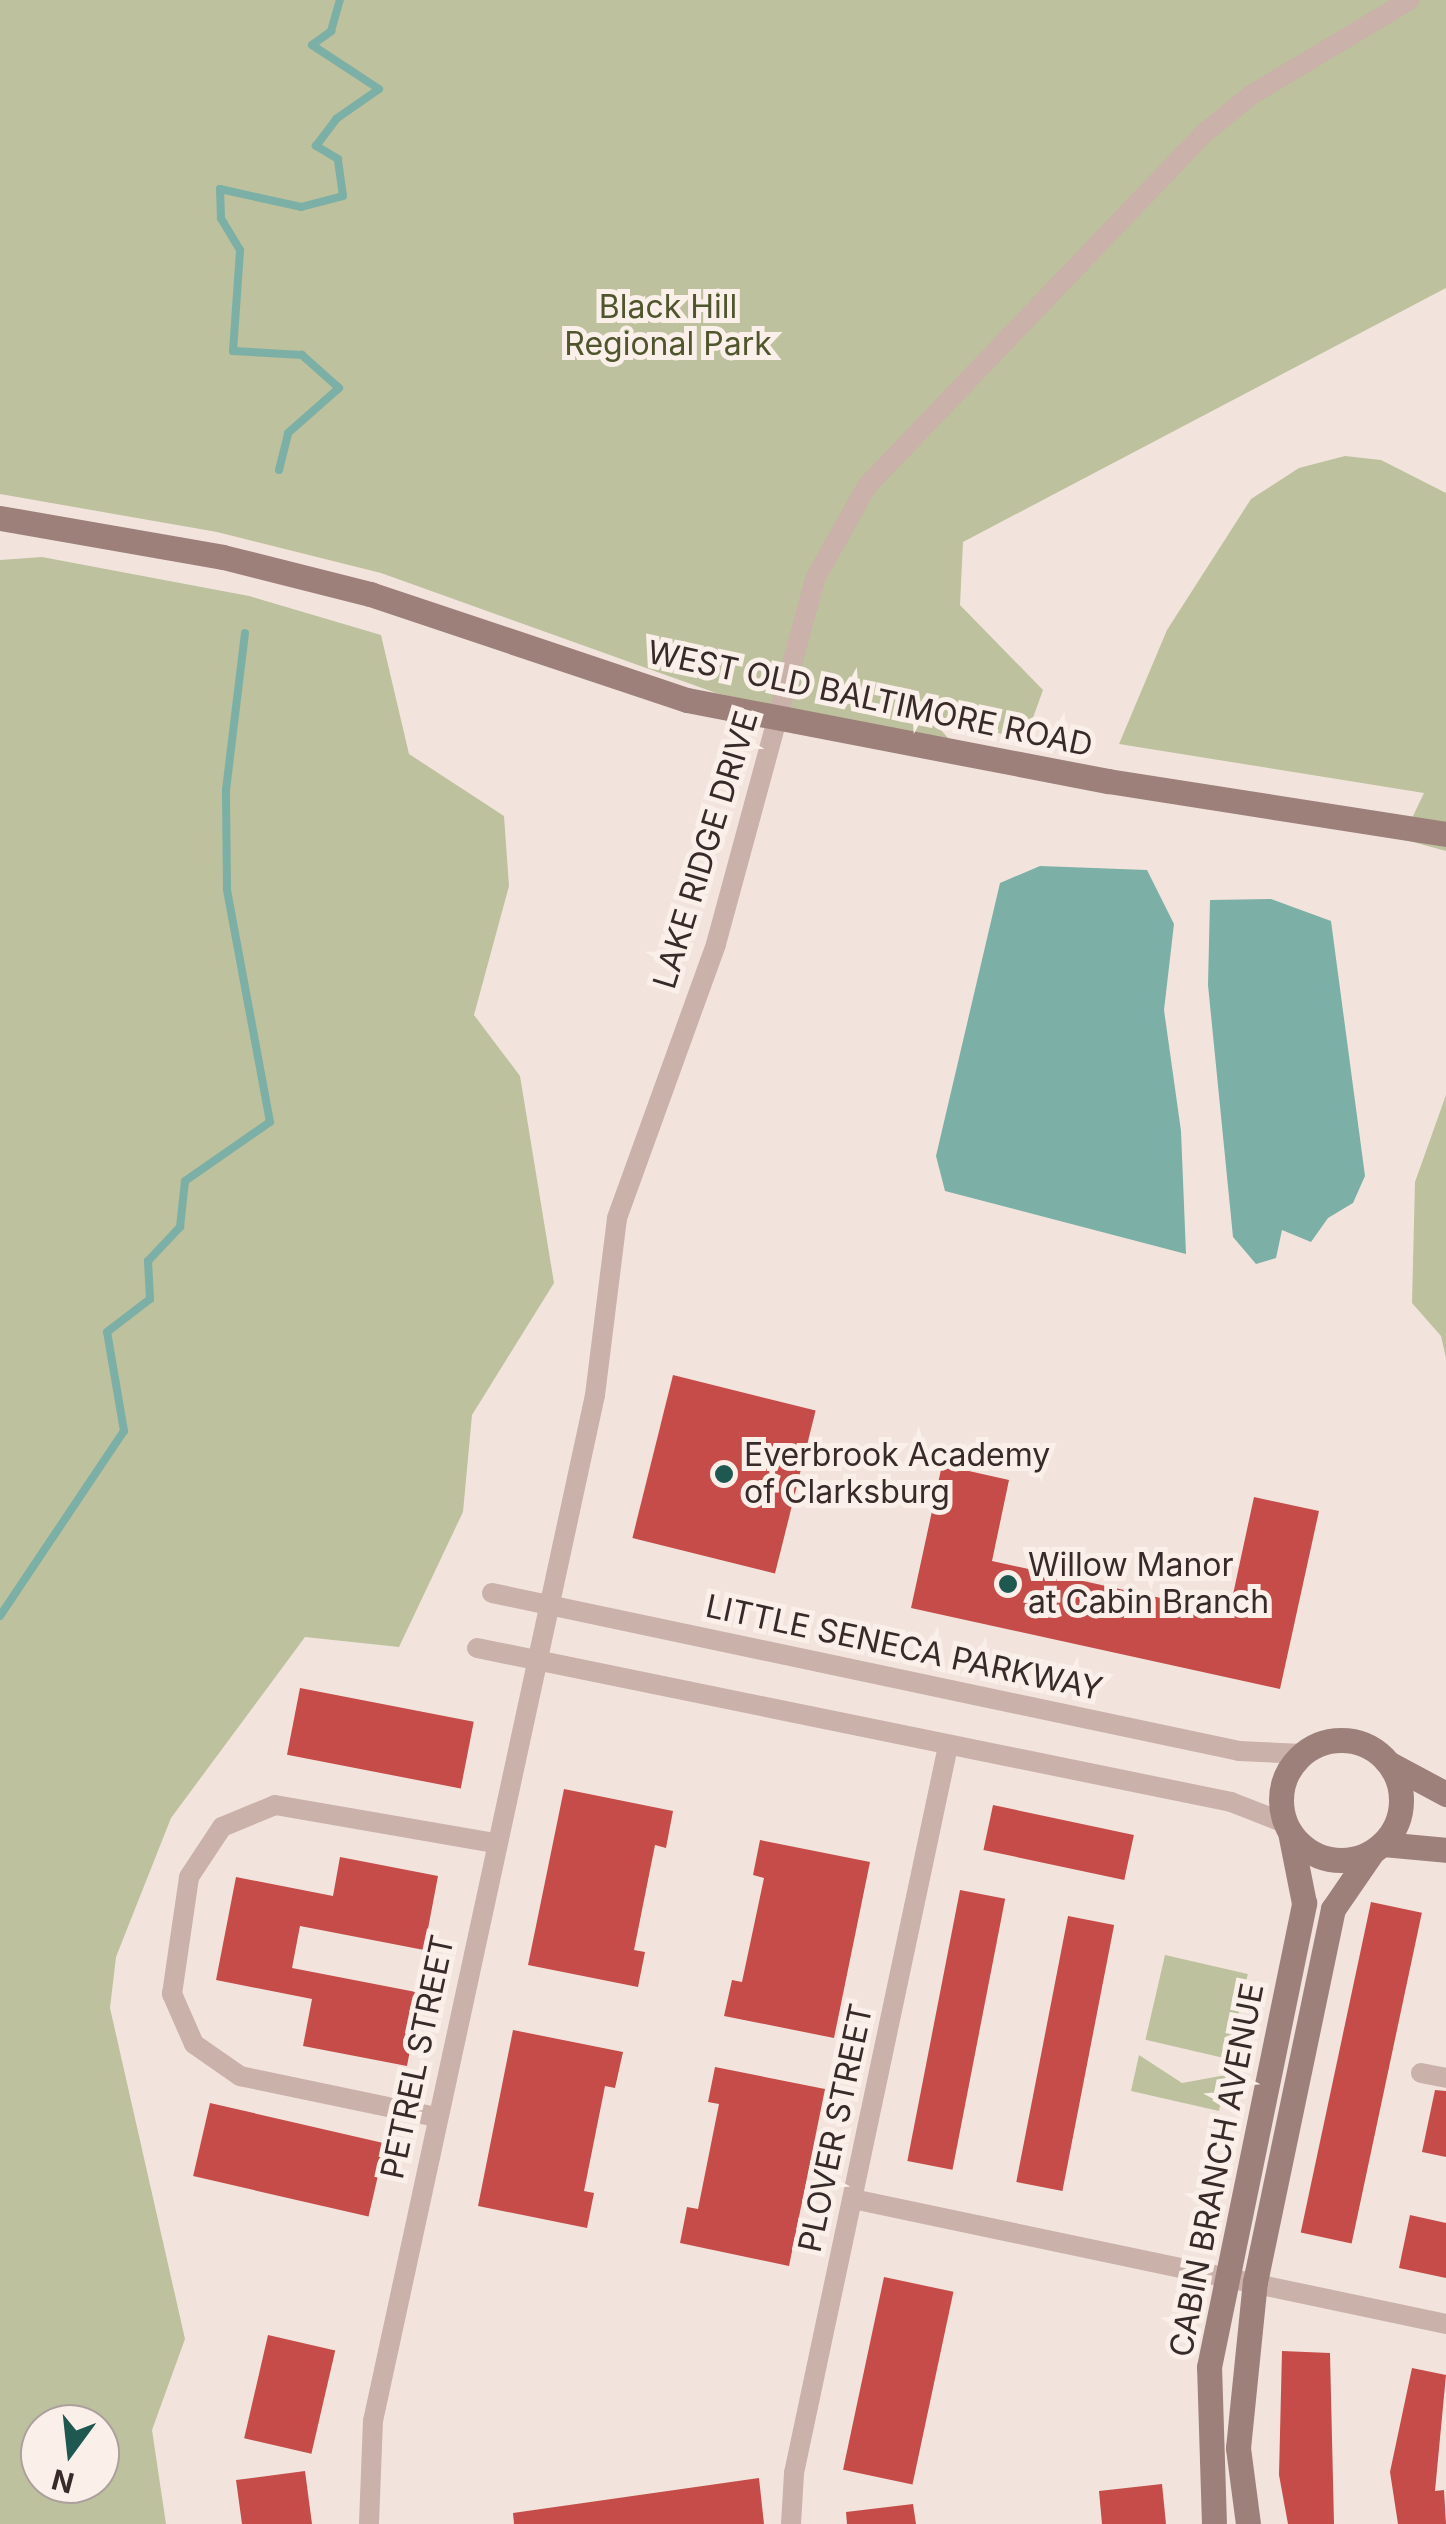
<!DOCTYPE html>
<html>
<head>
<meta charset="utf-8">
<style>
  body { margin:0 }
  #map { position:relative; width:1446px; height:2524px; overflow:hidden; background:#f2e4dd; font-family:Inter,sans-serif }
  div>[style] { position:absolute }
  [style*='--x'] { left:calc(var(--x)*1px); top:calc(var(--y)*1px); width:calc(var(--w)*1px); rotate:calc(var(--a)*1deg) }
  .green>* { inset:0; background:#bdc19d; transform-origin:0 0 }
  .water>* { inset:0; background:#7cafa6 }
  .stream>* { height:8px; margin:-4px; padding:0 4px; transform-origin:4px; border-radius:4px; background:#7cafa6 }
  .building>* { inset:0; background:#c54c48; transform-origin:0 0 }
  .street>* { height:20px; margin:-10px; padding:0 10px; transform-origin:10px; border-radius:10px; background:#cab1a9 }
  .secondary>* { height:25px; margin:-12.5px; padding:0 12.5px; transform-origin:12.5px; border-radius:12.5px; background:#9e807a }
  .secondary>.ring { margin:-12.5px; padding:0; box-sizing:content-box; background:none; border:25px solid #9e807a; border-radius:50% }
  .dots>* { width:28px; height:28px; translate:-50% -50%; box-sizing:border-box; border:5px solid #faefe9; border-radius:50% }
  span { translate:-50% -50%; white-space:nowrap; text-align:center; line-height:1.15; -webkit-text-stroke:10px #faefe9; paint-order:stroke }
  .park-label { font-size:32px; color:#4f552d }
  .street-label { font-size:32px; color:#372a29 }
  .poi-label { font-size:32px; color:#372a29 }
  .left { translate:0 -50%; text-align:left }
  .north { position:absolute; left:20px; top:2404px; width:100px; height:100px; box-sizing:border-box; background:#faefe9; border:2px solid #aca09c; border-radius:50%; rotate:195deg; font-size:28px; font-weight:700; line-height:40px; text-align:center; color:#372a29 }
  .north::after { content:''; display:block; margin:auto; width:35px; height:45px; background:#1e5850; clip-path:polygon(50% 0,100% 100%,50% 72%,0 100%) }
</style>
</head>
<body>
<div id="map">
  <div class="green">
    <div style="clip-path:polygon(0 0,1446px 0,1446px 288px,963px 542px,960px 605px,1043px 690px,1025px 740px,927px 714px,955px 746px,716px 693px,381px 573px,217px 532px,0 494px)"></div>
    <div style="clip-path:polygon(1345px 456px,1381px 460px,1446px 493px,1446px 851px,1402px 839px,1424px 793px,1119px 744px,1167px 630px,1251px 499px,1299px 468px)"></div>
    <div style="clip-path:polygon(evenodd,42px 557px,249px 596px,381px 635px,409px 754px,504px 816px,509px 886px,474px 1015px,520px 1076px,554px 1283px,472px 1415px,463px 1512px,399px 1647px,305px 1637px,171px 1818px,116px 1957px,110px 2008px,185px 2339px,152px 2430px,166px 2524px,0 2524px,0 560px,42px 557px,40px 2424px,100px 2424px,100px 2484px,40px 2484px,40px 2424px)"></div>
    <div style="clip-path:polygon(1446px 1095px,1446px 1358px,1441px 1336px,1412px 1303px,1415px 1182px)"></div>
    <div style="left:1165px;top:1955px;width:85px;height:87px;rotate:13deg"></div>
    <div style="clip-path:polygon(1139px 2055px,1182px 2083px,1226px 2075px,1219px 2111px,1131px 2091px)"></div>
  </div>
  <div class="water">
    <div style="clip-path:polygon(1040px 866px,1147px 870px,1174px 924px,1164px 1010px,1181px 1131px,1186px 1254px,945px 1191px,936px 1156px,1000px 883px)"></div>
    <div style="clip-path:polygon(1271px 899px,1331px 921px,1365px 1176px,1353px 1203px,1328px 1218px,1311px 1242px,1282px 1230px,1276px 1258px,1256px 1264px,1233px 1237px,1208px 985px,1210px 900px)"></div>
  </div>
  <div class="stream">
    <div style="--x:279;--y:470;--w:38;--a:-76"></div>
    <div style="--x:288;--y:433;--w:68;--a:-41.4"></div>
    <div style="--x:339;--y:388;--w:50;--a:-138.3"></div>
    <div style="--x:302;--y:355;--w:69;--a:-176.7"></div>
    <div style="--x:233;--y:351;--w:101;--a:-86"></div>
    <div style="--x:240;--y:250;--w:37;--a:-121"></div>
    <div style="--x:221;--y:218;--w:29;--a:-92"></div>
    <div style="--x:220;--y:189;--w:83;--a:12.5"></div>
    <div style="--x:301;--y:207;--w:43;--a:-14.7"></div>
    <div style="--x:343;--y:196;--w:37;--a:-98"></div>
    <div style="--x:338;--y:159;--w:26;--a:-149"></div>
    <div style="--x:316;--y:146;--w:34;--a:-53"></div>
    <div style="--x:336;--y:119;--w:52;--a:-34.9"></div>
    <div style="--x:379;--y:89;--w:80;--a:-146.7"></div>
    <div style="--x:312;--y:45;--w:24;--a:-36"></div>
    <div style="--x:331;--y:31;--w:32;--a:-74"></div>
    <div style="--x:0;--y:1616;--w:223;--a:-56.2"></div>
    <div style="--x:124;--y:1431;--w:100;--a:-99.7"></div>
    <div style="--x:107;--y:1332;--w:54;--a:-37.5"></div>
    <div style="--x:150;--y:1299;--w:38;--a:-93"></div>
    <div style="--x:148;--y:1261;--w:47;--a:-46.7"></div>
    <div style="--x:180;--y:1227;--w:46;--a:-83.8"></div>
    <div style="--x:185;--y:1181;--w:103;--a:-34.8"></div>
    <div style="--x:270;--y:1122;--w:237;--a:-100.5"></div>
    <div style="--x:227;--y:889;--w:99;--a:-90.6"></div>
    <div style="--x:226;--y:790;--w:158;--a:-83.1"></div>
  </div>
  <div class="building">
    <div style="left:673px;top:1375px;width:147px;height:168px;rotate:14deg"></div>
    <div style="clip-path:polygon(942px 1465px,1009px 1480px,992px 1561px,1229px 1613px,1254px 1497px,1319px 1511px,1280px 1689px,911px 1608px)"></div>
    <div style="left:300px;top:1688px;width:177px;height:68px;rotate:11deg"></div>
    <div style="clip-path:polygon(564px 1789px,673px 1811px,666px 1848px,655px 1845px,634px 1950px,645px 1952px,638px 1987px,528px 1965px)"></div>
    <div style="left:993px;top:1805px;width:144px;height:46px;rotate:12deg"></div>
    <div style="clip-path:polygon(760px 1840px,870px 1862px,834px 2038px,724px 2016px,732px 1980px,742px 1982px,764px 1878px,753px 1875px)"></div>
    <div style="clip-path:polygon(340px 1857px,438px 1876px,424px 1950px,300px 1926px,292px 1968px,421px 1993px,407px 2066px,303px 2046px,312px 1999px,216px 1980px,236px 1877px,333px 1896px)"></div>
    <div style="left:960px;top:1890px;width:46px;height:276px;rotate:11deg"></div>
    <div style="left:1371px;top:1902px;width:52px;height:338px;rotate:12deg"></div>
    <div style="left:1068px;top:1916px;width:47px;height:271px;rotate:11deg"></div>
    <div style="clip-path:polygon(513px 2030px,623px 2052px,615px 2088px,605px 2086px,584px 2191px,594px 2193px,587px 2228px,478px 2206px)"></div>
    <div style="clip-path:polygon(715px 2067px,825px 2089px,789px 2266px,680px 2243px,687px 2207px,698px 2209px,719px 2104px,708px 2102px)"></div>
    <div style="clip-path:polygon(1435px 2090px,1446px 2091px,1446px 2157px,1422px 2152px)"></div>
    <div style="left:210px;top:2103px;width:180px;height:75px;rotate:13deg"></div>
    <div style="clip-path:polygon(1410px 2215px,1446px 2223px,1446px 2278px,1399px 2268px)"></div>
    <div style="left:884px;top:2277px;width:71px;height:197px;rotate:12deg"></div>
    <div style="left:268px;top:2335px;width:69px;height:106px;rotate:13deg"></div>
    <div style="clip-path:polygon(1282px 2351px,1330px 2353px,1334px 2524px,1288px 2524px,1279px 2475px)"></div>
    <div style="clip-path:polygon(1412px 2368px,1446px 2375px,1435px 2491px,1444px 2490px,1446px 2524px,1398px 2524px,1390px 2472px)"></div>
    <div style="clip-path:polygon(305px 2471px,312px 2524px,242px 2524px,236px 2480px)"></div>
    <div style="clip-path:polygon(759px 2478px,764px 2524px,514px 2524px,513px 2513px)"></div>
    <div style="clip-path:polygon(1162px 2484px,1166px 2524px,1102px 2524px,1099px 2491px)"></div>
    <div style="clip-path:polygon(913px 2504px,916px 2524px,847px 2524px,846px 2512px)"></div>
  </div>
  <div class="street">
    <div style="--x:492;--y:1593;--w:764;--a:11.94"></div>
    <div style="--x:1239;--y:1751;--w:64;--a:2.7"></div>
    <div style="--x:477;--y:1648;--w:770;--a:11.54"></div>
    <div style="--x:1231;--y:1802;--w:58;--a:21.3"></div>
    <div style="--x:1421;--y:2073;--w:25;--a:11"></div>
    <div style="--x:436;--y:2117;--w:200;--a:-168.2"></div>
    <div style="--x:240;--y:2076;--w:56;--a:-145.2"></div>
    <div style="--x:194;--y:2044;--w:55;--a:-113.7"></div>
    <div style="--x:172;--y:1994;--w:118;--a:-81.7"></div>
    <div style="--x:189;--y:1877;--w:60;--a:-56.6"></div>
    <div style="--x:222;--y:1827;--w:57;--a:-22.5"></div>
    <div style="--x:275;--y:1805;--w:222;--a:9.8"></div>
    <div style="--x:853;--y:2199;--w:606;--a:11.9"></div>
    <div style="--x:369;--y:2524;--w:103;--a:-87.8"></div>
    <div style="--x:373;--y:2421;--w:1050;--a:-77.79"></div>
    <div style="--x:595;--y:1395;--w:178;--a:-82.9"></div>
    <div style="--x:617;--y:1218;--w:291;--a:-70.1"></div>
    <div style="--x:716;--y:944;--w:378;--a:-74.8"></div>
    <div style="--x:815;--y:579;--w:107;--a:-60.8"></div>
    <div style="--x:867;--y:486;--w:485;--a:-46.3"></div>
    <div style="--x:1202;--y:135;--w:63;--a:-39.2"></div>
    <div style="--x:1251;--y:95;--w:185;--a:-30.9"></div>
    <div style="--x:791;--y:2524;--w:51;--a:-86.6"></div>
    <div style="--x:794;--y:2473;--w:743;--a:-78.04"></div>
  </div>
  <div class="secondary">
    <div style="--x:0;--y:518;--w:226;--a:9.9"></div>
    <div style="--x:223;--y:557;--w:152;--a:14.1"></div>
    <div style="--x:370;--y:594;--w:334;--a:18.5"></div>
    <div style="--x:687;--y:700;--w:429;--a:10.9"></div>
    <div style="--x:1108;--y:781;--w:342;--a:8.9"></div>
    <div class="ring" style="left:1281px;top:1740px;width:95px;height:95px"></div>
    <div style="--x:1390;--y:1764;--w:64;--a:28.2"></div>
    <div style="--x:1383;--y:1844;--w:63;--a:5.4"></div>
    <div style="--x:1214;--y:2524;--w:157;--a:-91.8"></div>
    <div style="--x:1209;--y:2367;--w:474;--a:-78.4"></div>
    <div style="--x:1304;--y:1903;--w:72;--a:-101.2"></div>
    <div style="--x:1248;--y:2524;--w:77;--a:-97.5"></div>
    <div style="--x:1238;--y:2448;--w:167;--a:-84.2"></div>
    <div style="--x:1255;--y:2282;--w:381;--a:-78.2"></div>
    <div style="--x:1333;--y:1909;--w:69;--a:-55.6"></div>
  </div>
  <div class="dots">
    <div style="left:724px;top:1474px;background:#1e5850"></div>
    <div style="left:1008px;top:1584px;background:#1e5850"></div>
  </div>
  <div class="park-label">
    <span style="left:668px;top:326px">Black Hill<br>Regional Park</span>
  </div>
  <div class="street-label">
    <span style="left:870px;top:699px;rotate:12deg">WEST OLD BALTIMORE ROAD</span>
    <span style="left:706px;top:850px;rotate:-73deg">LAKE RIDGE DRIVE</span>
    <span style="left:904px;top:1648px;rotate:12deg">LITTLE SENECA PARKWAY</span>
    <span style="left:418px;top:2057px;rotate:-78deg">PETREL STREET</span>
    <span style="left:836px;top:2128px;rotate:-78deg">PLOVER STREET</span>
    <span style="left:1217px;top:2170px;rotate:-79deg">CABIN BRANCH AVENUE</span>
  </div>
  <div class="poi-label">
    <span class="left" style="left:744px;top:1474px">Everbrook Academy<br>of Clarksburg</span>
    <span class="left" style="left:1028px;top:1584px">Willow Manor<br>at Cabin Branch</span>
  </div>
  <div class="north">N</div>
</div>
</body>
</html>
